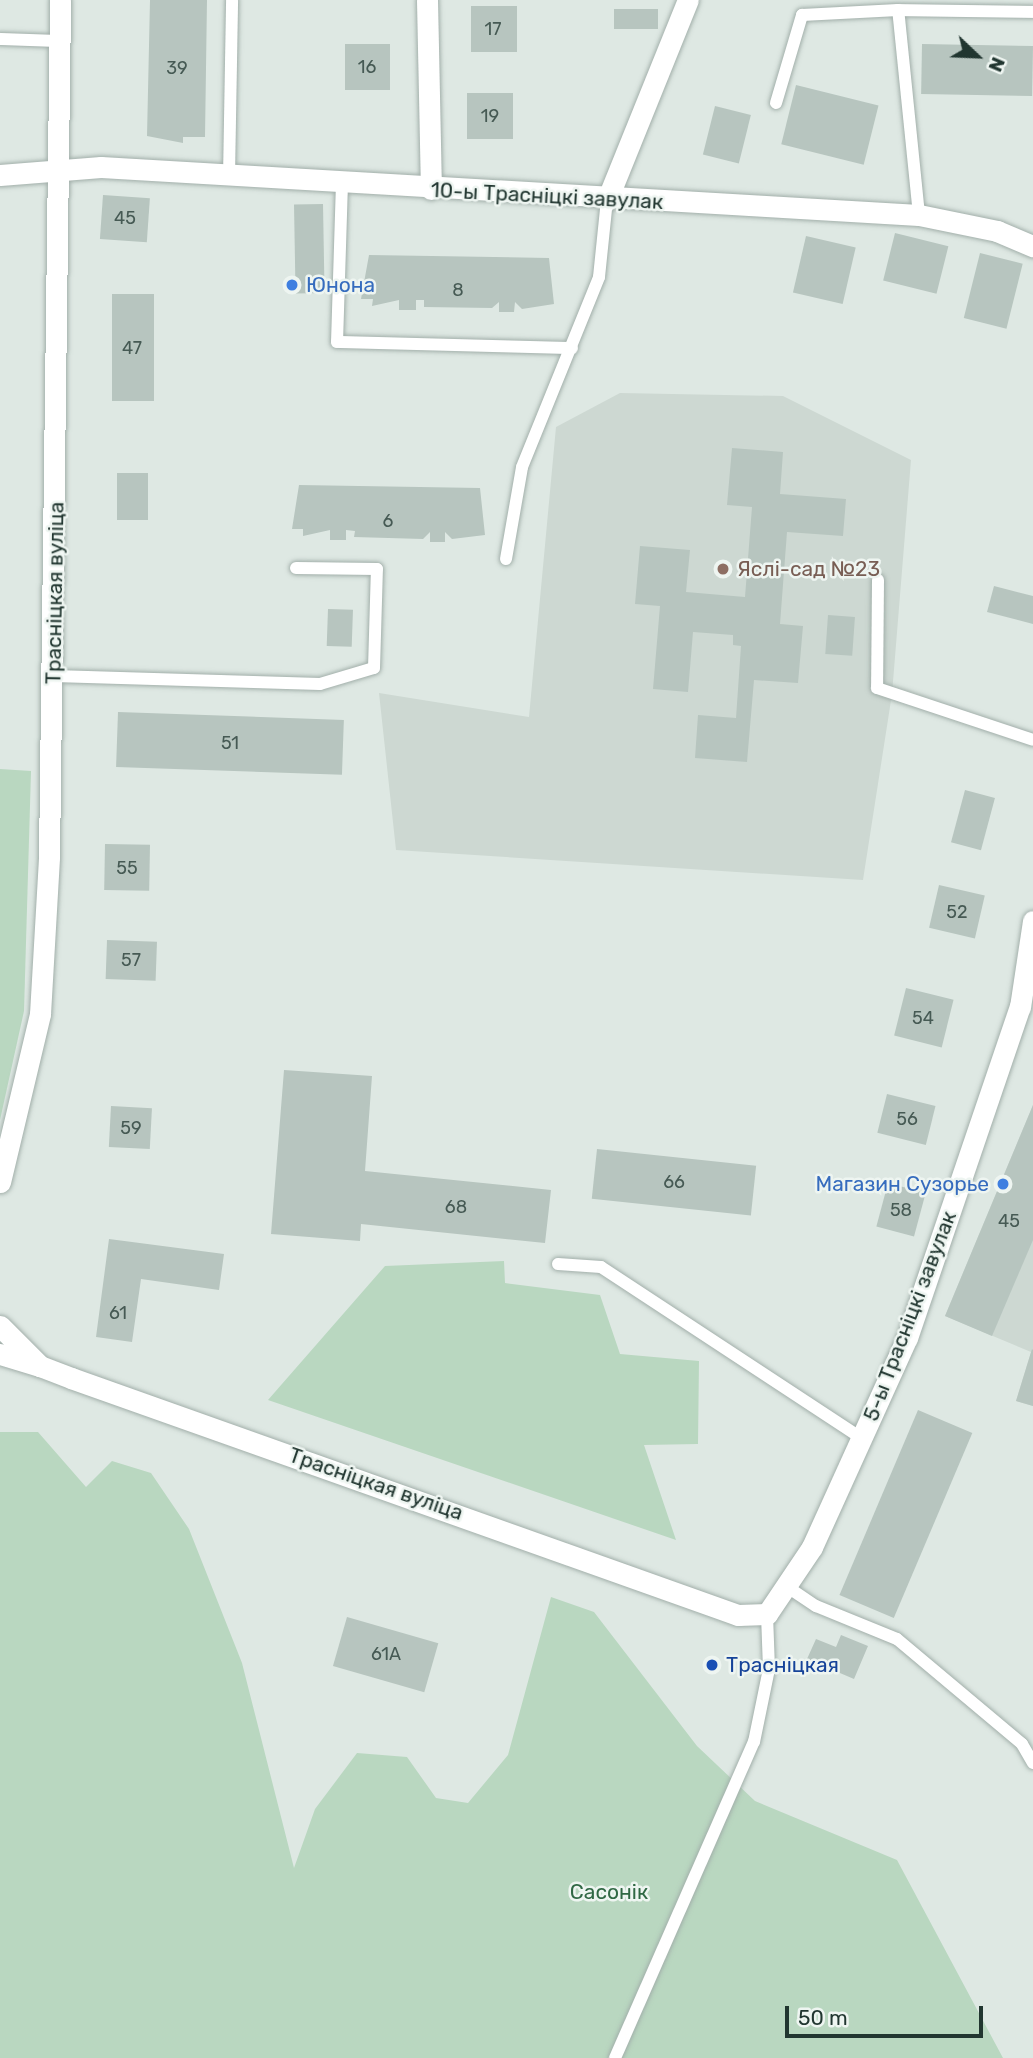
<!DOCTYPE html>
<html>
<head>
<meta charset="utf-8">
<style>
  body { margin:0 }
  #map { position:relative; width:1033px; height:2058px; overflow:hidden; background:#dee8e3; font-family:Rubik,sans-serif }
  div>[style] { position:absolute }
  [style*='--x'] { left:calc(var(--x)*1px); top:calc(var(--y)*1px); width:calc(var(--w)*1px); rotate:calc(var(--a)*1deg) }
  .built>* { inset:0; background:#cdd8d2 }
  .green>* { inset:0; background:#b9d7c0 }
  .building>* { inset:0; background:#b7c5bf; transform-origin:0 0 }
  .roads { filter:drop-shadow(0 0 2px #a2afaa) drop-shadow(0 0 2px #a2afaa) }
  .lane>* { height:12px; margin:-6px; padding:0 6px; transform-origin:6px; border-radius:6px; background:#fff }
  .street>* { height:21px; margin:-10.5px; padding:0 10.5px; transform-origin:10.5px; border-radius:10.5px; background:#fff }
  .secondary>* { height:21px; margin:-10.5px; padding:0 10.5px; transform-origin:10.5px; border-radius:10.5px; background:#fff }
  .dots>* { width:19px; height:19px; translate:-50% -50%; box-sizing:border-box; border:4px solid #eef5f1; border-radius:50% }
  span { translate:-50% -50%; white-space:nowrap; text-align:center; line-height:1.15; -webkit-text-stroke:5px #eef5f1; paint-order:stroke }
  .number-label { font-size:18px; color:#465a54 }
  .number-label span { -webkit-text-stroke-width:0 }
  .street-label { font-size:21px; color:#213630 }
  .shop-label { font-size:21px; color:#366cbe }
  .left { translate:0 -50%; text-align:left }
  .right { translate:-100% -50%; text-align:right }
  .education-label { font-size:21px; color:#785e54 }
  .transit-label { font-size:21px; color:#164399 }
  .park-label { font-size:21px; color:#306844 }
  .north { position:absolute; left:942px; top:21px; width:70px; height:70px; -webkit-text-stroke:5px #eef5f1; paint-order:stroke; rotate:113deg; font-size:19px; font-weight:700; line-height:28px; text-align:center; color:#213630 }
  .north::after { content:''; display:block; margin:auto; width:24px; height:32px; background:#213630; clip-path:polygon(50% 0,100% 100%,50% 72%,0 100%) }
  .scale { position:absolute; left:785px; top:2006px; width:198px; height:32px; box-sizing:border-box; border:4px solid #213630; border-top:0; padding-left:9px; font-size:21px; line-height:24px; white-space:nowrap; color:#213630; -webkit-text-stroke:5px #eef5f1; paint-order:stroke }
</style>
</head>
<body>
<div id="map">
  <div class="built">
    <div style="clip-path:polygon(620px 393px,783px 396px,911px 460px,892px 694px,863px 880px,396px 850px,379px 693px,529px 717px,556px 427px)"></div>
    <div style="clip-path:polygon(1033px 1105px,1033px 1406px,1016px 1401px,1031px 1352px,945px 1316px)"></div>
  </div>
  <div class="green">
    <div style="clip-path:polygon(0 769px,31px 771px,24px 1011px,0 1120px)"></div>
    <div style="clip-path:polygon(504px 1261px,505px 1283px,600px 1295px,620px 1354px,699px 1361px,698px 1444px,644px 1445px,676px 1540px,268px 1400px,385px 1266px)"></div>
    <div style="clip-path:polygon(0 1432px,38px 1432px,86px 1487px,112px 1461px,151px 1473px,189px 1529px,242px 1663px,294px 1868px,315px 1809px,357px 1753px,407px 1757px,436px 1798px,468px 1803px,508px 1755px,551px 1597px,594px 1612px,697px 1746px,755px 1801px,897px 1860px,1003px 2058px,0 2058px)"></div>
  </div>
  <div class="building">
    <div style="clip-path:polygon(150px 0,207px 0,205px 137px,183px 137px,183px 143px,147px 136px)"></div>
    <div style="left:471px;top:6px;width:46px;height:46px"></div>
    <div style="left:614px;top:9px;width:44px;height:20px"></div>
    <div style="left:345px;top:44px;width:45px;height:46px"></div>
    <div style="left:922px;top:44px;width:111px;height:50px;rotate:1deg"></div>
    <div style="left:796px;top:85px;width:85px;height:61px;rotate:14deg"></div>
    <div style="left:467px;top:93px;width:46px;height:46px"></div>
    <div style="left:715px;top:106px;width:37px;height:50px;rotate:14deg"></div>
    <div style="left:103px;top:195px;width:47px;height:44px;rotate:4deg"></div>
    <div style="left:323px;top:204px;width:89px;height:29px;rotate:89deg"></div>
    <div style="left:895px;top:233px;width:55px;height:49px;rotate:14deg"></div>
    <div style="left:806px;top:236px;width:51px;height:58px;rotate:13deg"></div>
    <div style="left:980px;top:253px;width:44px;height:67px;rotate:14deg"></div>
    <div style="clip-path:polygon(369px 255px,549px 258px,554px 304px,522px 309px,515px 302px,514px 312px,499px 312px,499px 302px,492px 308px,424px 307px,424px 300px,416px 300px,416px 310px,399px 310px,399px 300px,372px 306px,373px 299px,361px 299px)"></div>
    <div style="left:112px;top:294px;width:42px;height:107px"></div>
    <div style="clip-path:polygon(732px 448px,783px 452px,780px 494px,846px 499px,843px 536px,787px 532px,780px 624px,803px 626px,798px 683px,754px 680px,747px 762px,695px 758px,698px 715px,736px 718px,741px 646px,733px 645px,733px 635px,693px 632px,688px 692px,653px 689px,660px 606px,635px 604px,640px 546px,690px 550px,686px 592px,745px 597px,752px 507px,727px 505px)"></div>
    <div style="left:117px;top:473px;width:31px;height:47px"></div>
    <div style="clip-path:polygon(299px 485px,480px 488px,485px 535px,452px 539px,445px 532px,445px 542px,430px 542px,430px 532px,423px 539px,354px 537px,355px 531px,346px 530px,346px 540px,330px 540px,330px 530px,303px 536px,303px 529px,292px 529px)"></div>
    <div style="clip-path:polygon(994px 586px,1033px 596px,1033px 624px,987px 612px)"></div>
    <div style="left:328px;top:609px;width:25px;height:37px;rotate:2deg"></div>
    <div style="left:828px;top:615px;width:27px;height:39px;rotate:4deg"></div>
    <div style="left:118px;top:712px;width:226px;height:55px;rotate:2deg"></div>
    <div style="left:965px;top:790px;width:31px;height:54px;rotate:15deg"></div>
    <div style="left:105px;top:844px;width:45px;height:46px;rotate:1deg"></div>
    <div style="left:939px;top:885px;width:47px;height:44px;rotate:13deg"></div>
    <div style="left:107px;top:940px;width:50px;height:39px;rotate:2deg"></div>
    <div style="left:906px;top:988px;width:49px;height:49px;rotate:14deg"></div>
    <div style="clip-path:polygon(284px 1070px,372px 1076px,365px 1171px,551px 1190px,545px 1243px,361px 1224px,360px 1241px,271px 1234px)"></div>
    <div style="left:887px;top:1094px;width:50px;height:40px;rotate:14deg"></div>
    <div style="clip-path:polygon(1033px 1105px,1033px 1240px,992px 1336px,945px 1316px)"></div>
    <div style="left:111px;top:1106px;width:41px;height:41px;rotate:3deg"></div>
    <div style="left:597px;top:1149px;width:160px;height:50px;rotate:6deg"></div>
    <div style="left:888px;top:1183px;width:39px;height:45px;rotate:15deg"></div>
    <div style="clip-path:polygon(109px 1239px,224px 1254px,219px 1290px,141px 1279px,132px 1342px,96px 1337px)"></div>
    <div style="clip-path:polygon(1032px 1349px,1033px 1350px,1033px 1406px,1016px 1401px)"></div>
    <div style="left:918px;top:1410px;width:59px;height:201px;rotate:23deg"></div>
    <div style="left:347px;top:1617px;width:95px;height:51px;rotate:16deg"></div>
    <div style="clip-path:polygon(841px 1635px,868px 1646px,854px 1679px,807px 1659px,816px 1639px,836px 1647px)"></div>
  </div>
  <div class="roads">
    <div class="lane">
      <div style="--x:0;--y:39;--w:59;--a:1.9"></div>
      <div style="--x:776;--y:103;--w:92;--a:-73.5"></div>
      <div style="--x:802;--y:15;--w:96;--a:-3"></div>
      <div style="--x:229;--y:177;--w:177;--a:-89"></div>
      <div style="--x:342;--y:183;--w:159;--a:91.8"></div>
      <div style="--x:337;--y:342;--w:235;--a:1.5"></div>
      <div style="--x:919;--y:215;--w:206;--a:-95.8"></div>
      <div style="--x:898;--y:10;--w:135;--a:0.8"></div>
      <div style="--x:506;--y:559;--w:93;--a:-80.1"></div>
      <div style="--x:522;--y:467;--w:205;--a:-67.9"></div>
      <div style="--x:599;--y:277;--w:77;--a:-84.1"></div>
      <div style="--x:878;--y:580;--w:108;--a:90.5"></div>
      <div style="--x:877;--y:688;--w:164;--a:18.4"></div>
      <div style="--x:54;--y:676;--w:266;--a:1.7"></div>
      <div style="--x:320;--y:684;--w:56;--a:-16.5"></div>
      <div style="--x:374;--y:668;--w:99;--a:-88.3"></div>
      <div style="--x:377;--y:569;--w:81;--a:-179.3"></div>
      <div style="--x:558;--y:1264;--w:43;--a:4"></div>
      <div style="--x:601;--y:1267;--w:315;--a:33.3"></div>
      <div style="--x:786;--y:1586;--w:36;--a:34"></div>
      <div style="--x:816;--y:1606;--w:87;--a:22.2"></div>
      <div style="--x:897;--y:1639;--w:163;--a:40"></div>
      <div style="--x:1022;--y:1744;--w:22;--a:60"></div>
      <div style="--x:615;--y:2058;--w:345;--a:-66.3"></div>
      <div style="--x:754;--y:1742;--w:75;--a:-78.4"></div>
      <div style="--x:769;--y:1669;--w:55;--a:-92.1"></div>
    </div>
    <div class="street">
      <div style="--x:427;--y:0;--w:189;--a:88.8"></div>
      <div style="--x:0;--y:175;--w:101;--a:-4.5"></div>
      <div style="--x:101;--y:167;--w:819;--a:3.36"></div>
      <div style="--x:919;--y:215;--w:80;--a:11.6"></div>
      <div style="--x:997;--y:231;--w:39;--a:23"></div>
      <div style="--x:607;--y:200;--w:216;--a:-68"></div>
      <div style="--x:0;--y:1354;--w:42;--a:16.7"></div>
      <div style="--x:767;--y:1614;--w:81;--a:-56.1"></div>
      <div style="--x:812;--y:1547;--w:230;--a:-65.6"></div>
      <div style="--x:907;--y:1338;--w:350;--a:-71.2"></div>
      <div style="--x:1020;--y:1007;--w:87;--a:-81.4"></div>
    </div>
    <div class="secondary">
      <div style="--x:0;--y:1182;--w:173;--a:-76.6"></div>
      <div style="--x:40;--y:1014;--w:157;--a:-86.7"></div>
      <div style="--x:49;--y:857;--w:857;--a:-89.26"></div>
      <div style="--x:0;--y:1326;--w:57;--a:45"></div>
      <div style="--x:40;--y:1366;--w:33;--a:21"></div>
      <div style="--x:71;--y:1378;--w:708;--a:19.56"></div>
      <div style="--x:738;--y:1615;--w:29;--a:-2"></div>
    </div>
  </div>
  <div class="dots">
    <div style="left:292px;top:285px;background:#3f7fe0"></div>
    <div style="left:723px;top:569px;background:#8d6e63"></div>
    <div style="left:1003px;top:1184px;background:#3f7fe0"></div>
    <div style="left:712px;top:1665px;background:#1a4fb4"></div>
  </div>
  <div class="number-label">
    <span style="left:493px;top:29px">17</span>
    <span style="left:367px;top:67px">16</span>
    <span style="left:177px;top:68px">39</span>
    <span style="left:490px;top:116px">19</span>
    <span style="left:125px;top:218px">45</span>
    <span style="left:458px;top:290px">8</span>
    <span style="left:132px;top:348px">47</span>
    <span style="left:388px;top:521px">6</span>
    <span style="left:230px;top:743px">51</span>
    <span style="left:127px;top:868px">55</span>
    <span style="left:957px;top:912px">52</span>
    <span style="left:131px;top:960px">57</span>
    <span style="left:923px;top:1018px">54</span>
    <span style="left:907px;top:1119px">56</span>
    <span style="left:131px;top:1128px">59</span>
    <span style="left:674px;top:1182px">66</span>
    <span style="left:456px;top:1207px">68</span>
    <span style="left:901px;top:1210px">58</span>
    <span style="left:1009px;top:1221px">45</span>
    <span style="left:118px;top:1313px">61</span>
    <span style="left:386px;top:1654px">61А</span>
  </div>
  <div class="street-label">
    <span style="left:547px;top:196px;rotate:3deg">10-ы Трасніцкі завулак</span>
    <span style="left:55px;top:593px;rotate:-89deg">Трасніцкая вуліца</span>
    <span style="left:910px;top:1316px;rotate:-69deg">5-ы Трасніцкі завулак</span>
    <span style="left:376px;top:1484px;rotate:19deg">Трасніцкая вуліца</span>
  </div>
  <div class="shop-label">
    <span class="left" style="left:306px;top:285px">Юнона</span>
    <span class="right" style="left:989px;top:1184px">Магазин Сузорье</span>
  </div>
  <div class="education-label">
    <span class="left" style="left:737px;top:569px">Яслі-сад №23</span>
  </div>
  <div class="transit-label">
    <span class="left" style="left:726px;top:1665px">Трасніцкая</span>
  </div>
  <div class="park-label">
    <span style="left:609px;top:1892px">Сасонік</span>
  </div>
  <div class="north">N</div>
  <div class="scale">50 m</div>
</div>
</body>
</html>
